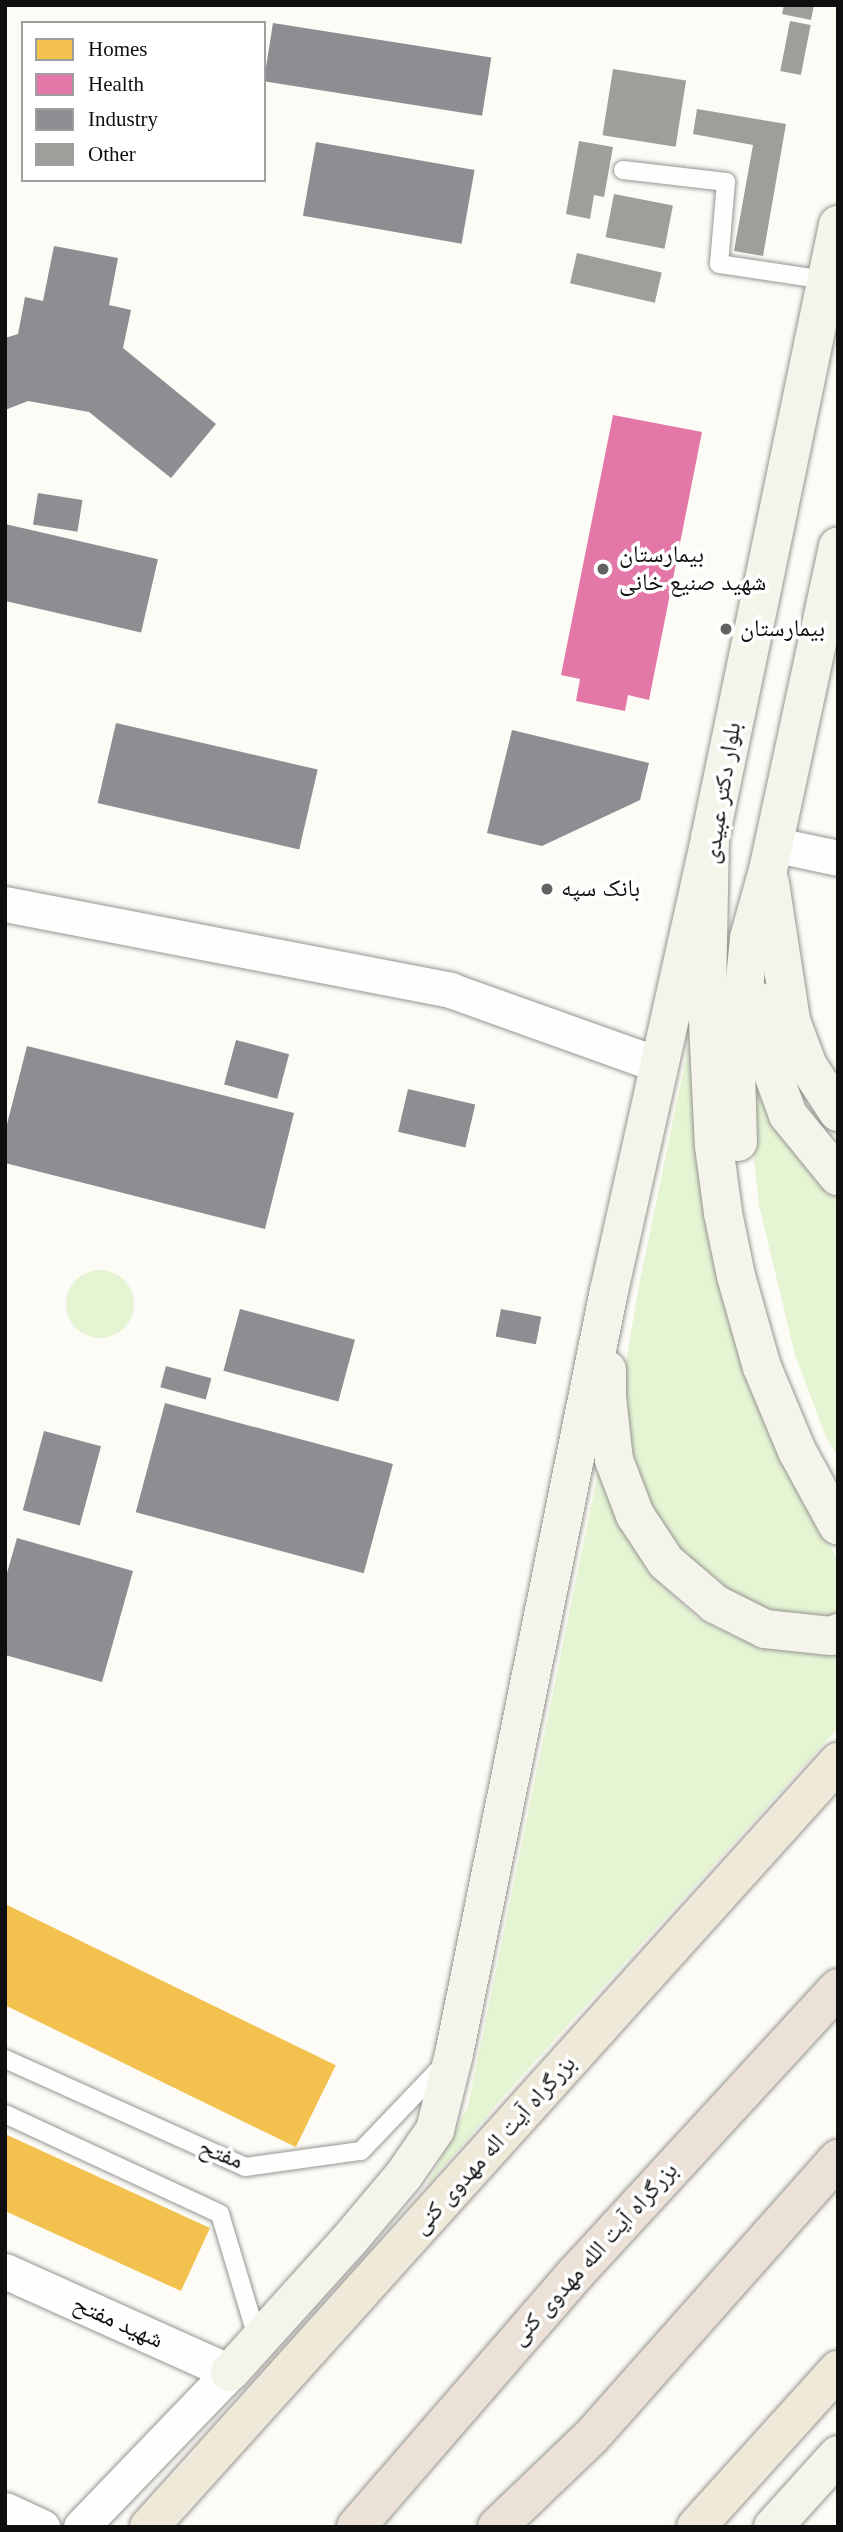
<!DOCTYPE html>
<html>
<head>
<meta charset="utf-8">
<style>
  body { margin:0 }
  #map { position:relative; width:843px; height:2532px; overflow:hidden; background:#fcfbf5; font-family:"Times New Roman","Noto Naskh Arabic",serif }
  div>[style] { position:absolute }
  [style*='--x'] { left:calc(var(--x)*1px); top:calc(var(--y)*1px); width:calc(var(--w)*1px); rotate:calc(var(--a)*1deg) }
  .green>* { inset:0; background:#e5f4d3 }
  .round { border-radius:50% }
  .homes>* { inset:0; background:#f2c14e; transform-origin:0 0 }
  .health>* { inset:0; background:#e377a8 }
  .industry>* { inset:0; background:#8d8d92; transform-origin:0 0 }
  .building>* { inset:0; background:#a09e9a; transform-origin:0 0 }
  .roads { filter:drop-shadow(0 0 2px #969593) drop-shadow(0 0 2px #969593) }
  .lane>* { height:18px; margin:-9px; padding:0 9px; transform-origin:9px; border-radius:9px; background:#fffefe }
  .street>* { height:35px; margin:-17.5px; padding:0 17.5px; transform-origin:17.5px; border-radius:17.5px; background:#fffefe }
  .secondary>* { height:38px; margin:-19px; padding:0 19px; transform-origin:19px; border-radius:19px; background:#f5f4eb }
  .primary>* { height:38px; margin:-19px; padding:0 19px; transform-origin:19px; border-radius:19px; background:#eee9d9 }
  .highway>* { height:38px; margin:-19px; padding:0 19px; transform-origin:19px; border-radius:19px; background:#ebe1d6 }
  .dots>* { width:19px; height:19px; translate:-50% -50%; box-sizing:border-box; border:4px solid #fff; border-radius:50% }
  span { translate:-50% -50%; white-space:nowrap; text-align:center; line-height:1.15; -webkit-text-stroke:7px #fff; paint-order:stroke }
  .poi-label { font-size:24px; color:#0f0f0f }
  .left { translate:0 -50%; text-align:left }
  .street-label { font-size:24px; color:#0f0f0f }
  .frame { position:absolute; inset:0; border:7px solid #0f0f0f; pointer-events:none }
  .legend { position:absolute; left:21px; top:21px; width:245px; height:161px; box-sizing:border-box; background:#fff; border:2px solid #9f9f9f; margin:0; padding:9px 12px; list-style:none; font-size:21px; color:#0f0f0f }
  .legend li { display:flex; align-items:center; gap:14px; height:35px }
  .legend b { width:35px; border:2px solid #9f9f9f }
</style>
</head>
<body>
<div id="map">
  <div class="green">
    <div style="clip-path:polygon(697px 1005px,784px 1466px,838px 1560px,838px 1616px,806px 1618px,772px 1611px,742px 1599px,713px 1580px,685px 1556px,662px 1529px,631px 1466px,622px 1386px,639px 1285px)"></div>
    <div style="clip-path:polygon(751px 1029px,838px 1193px,838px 1457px,826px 1437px,795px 1355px,759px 1205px,753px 1149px)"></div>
    <div class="round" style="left:66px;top:1270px;width:68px;height:68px"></div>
    <div style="clip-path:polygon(599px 1468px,618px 1522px,649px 1573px,697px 1618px,744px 1641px,809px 1650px,838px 1649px,838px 1728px,518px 2080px,426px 2187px,468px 2106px)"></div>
  </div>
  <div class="homes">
    <div style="left:5px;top:1904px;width:368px;height:91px;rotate:26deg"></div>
    <div style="clip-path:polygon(5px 2134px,210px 2228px,181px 2291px,5px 2211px)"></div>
  </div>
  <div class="health">
    <div style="clip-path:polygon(613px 415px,702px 432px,649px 700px,628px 695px,625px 711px,576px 701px,580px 679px,561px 675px)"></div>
  </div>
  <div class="industry">
    <div style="left:273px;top:23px;width:221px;height:59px;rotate:9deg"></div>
    <div style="left:316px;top:142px;width:161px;height:75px;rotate:10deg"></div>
    <div style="clip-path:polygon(54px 246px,118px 258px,109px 305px,131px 310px,123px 348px,216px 424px,171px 478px,89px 412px,28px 401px,5px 410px,5px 338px,18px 334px,25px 297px,43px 301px)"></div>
    <div style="left:38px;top:493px;width:45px;height:32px;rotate:9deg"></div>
    <div style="left:5px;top:524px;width:157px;height:75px;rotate:13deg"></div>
    <div style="left:116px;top:723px;width:207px;height:82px;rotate:13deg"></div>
    <div style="clip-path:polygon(512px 730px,649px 763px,640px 800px,542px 846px,487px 833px)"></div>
    <div style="left:236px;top:1040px;width:55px;height:46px;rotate:15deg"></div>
    <div style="clip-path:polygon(27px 1046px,294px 1113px,265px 1229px,5px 1163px,5px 1132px)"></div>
    <div style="left:408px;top:1089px;width:69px;height:44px;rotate:13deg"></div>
    <div style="left:240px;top:1309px;width:119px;height:64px;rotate:15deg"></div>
    <div style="left:501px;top:1309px;width:41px;height:28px;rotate:11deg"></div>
    <div style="left:166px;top:1366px;width:47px;height:22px;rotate:15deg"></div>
    <div style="left:165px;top:1403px;width:236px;height:113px;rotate:15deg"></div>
    <div style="left:44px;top:1431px;width:59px;height:82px;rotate:15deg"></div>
    <div style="clip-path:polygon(17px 1538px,133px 1571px,102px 1682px,5px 1655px,5px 1580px)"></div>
  </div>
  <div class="building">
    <div style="clip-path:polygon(784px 5px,814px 5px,811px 20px,782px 14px)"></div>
    <div style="left:790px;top:21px;width:21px;height:51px;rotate:11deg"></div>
    <div style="left:613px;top:69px;width:74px;height:67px;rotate:9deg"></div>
    <div style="clip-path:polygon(697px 109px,786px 124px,763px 256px,734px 251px,753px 145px,693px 134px)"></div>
    <div style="clip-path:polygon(579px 141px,613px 147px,604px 197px,594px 195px,590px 219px,566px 214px)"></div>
    <div style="left:614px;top:194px;width:60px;height:44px;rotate:11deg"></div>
    <div style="left:577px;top:253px;width:87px;height:31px;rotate:13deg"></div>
  </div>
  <div class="roads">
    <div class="lane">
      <div style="--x:623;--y:170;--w:104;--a:6.6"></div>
      <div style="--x:726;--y:182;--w:82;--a:94.9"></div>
      <div style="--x:719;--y:264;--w:108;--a:8.5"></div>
      <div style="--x:5;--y:2059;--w:263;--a:24.2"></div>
      <div style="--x:245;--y:2167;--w:117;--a:-7.9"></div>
      <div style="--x:361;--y:2151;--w:120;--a:-46.3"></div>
      <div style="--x:5;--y:2114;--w:237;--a:24.9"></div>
      <div style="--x:220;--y:2214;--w:133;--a:73.3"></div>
    </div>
    <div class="street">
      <div style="--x:772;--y:844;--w:67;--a:12"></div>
      <div style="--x:5;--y:904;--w:453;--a:10.9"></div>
      <div style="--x:450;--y:990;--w:222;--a:19.7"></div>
      <div style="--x:5;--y:2271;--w:247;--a:24.2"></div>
      <div style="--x:230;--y:2372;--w:215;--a:133.9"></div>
      <div style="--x:5;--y:2510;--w:41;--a:24.7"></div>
    </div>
    <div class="secondary">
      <div style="--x:838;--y:225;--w:626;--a:101.79"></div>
      <div style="--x:710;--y:838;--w:162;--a:91.1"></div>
      <div style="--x:707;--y:1000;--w:146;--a:87.3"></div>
      <div style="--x:714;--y:1146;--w:68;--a:82.3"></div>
      <div style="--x:723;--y:1213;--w:64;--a:78.3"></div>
      <div style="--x:736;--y:1276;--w:95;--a:74.1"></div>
      <div style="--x:762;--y:1367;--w:91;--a:67.4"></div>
      <div style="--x:797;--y:1451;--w:85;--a:61.3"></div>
      <div style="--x:770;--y:883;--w:140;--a:81.3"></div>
      <div style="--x:791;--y:1021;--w:48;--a:69.3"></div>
      <div style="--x:808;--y:1066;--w:55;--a:56.9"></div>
      <div style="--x:757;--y:1001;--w:49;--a:81.9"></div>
      <div style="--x:764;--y:1050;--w:69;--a:69.7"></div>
      <div style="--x:788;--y:1115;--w:79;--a:50.7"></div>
      <div style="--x:738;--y:1142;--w:73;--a:-91.6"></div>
      <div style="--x:736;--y:1069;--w:132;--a:-84.3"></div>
      <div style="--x:749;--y:938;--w:71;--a:-74.4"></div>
      <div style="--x:768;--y:870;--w:331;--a:-77.8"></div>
      <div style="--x:607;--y:1370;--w:27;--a:90"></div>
      <div style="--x:607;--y:1397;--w:63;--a:83.7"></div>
      <div style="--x:614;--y:1460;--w:59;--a:69.1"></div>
      <div style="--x:635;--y:1515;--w:56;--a:56.6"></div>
      <div style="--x:666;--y:1562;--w:65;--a:40.6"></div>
      <div style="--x:715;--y:1604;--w:56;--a:26.6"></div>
      <div style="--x:765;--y:1629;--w:66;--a:6.1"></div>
      <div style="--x:831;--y:1636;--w:8;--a:-23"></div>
      <div style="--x:230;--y:2372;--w:181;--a:-47.9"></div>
      <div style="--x:351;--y:2238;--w:82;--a:-49.9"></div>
      <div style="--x:404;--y:2175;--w:55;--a:-55.4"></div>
      <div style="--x:435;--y:2130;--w:78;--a:-76"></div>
      <div style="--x:454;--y:2054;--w:779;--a:-78.52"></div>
      <div style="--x:609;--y:1291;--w:464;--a:-77.4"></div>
      <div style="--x:773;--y:2527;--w:97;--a:-47.9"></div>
    </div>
    <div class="primary">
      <div style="--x:149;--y:2527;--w:1030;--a:-47.99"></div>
      <div style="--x:696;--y:2527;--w:212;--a:-47.9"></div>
    </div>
    <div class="highway">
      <div style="--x:356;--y:2527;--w:337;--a:-49.1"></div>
      <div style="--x:577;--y:2272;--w:386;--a:-47.4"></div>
      <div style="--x:497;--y:2527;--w:130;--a:-43.8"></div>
      <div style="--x:591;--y:2437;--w:372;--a:-48.4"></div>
    </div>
  </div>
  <div class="dots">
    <div style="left:603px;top:569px;background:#626260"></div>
    <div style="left:726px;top:629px;background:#626260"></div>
    <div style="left:547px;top:889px;background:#626260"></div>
  </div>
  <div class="poi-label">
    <span class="left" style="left:619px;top:569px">بیمارستان<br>شهید صنیع خانی</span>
    <span class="left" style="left:740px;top:629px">بیمارستان</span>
    <span class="left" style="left:561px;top:889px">بانک سپه</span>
  </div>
  <div class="street-label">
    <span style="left:722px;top:793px;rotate:-81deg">بلوار دکتر عبیدی</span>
    <span style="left:494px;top:2145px;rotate:-48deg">بزرگراه آیت اله مهدوی کنی</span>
    <span style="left:221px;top:2154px;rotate:21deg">مفتح</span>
    <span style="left:594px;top:2254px;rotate:-48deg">بزرگراه آیت الله مهدوی کنی</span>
    <span style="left:118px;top:2322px;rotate:24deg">شهید مفتح</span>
  </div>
  <div class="frame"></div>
  <ul class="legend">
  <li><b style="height:19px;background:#f2c14e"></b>Homes</li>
  <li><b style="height:19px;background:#e377a8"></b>Health</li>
  <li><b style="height:19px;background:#8d8d92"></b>Industry</li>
  <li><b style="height:19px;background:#a09e9a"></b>Other</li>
  </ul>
</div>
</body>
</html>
